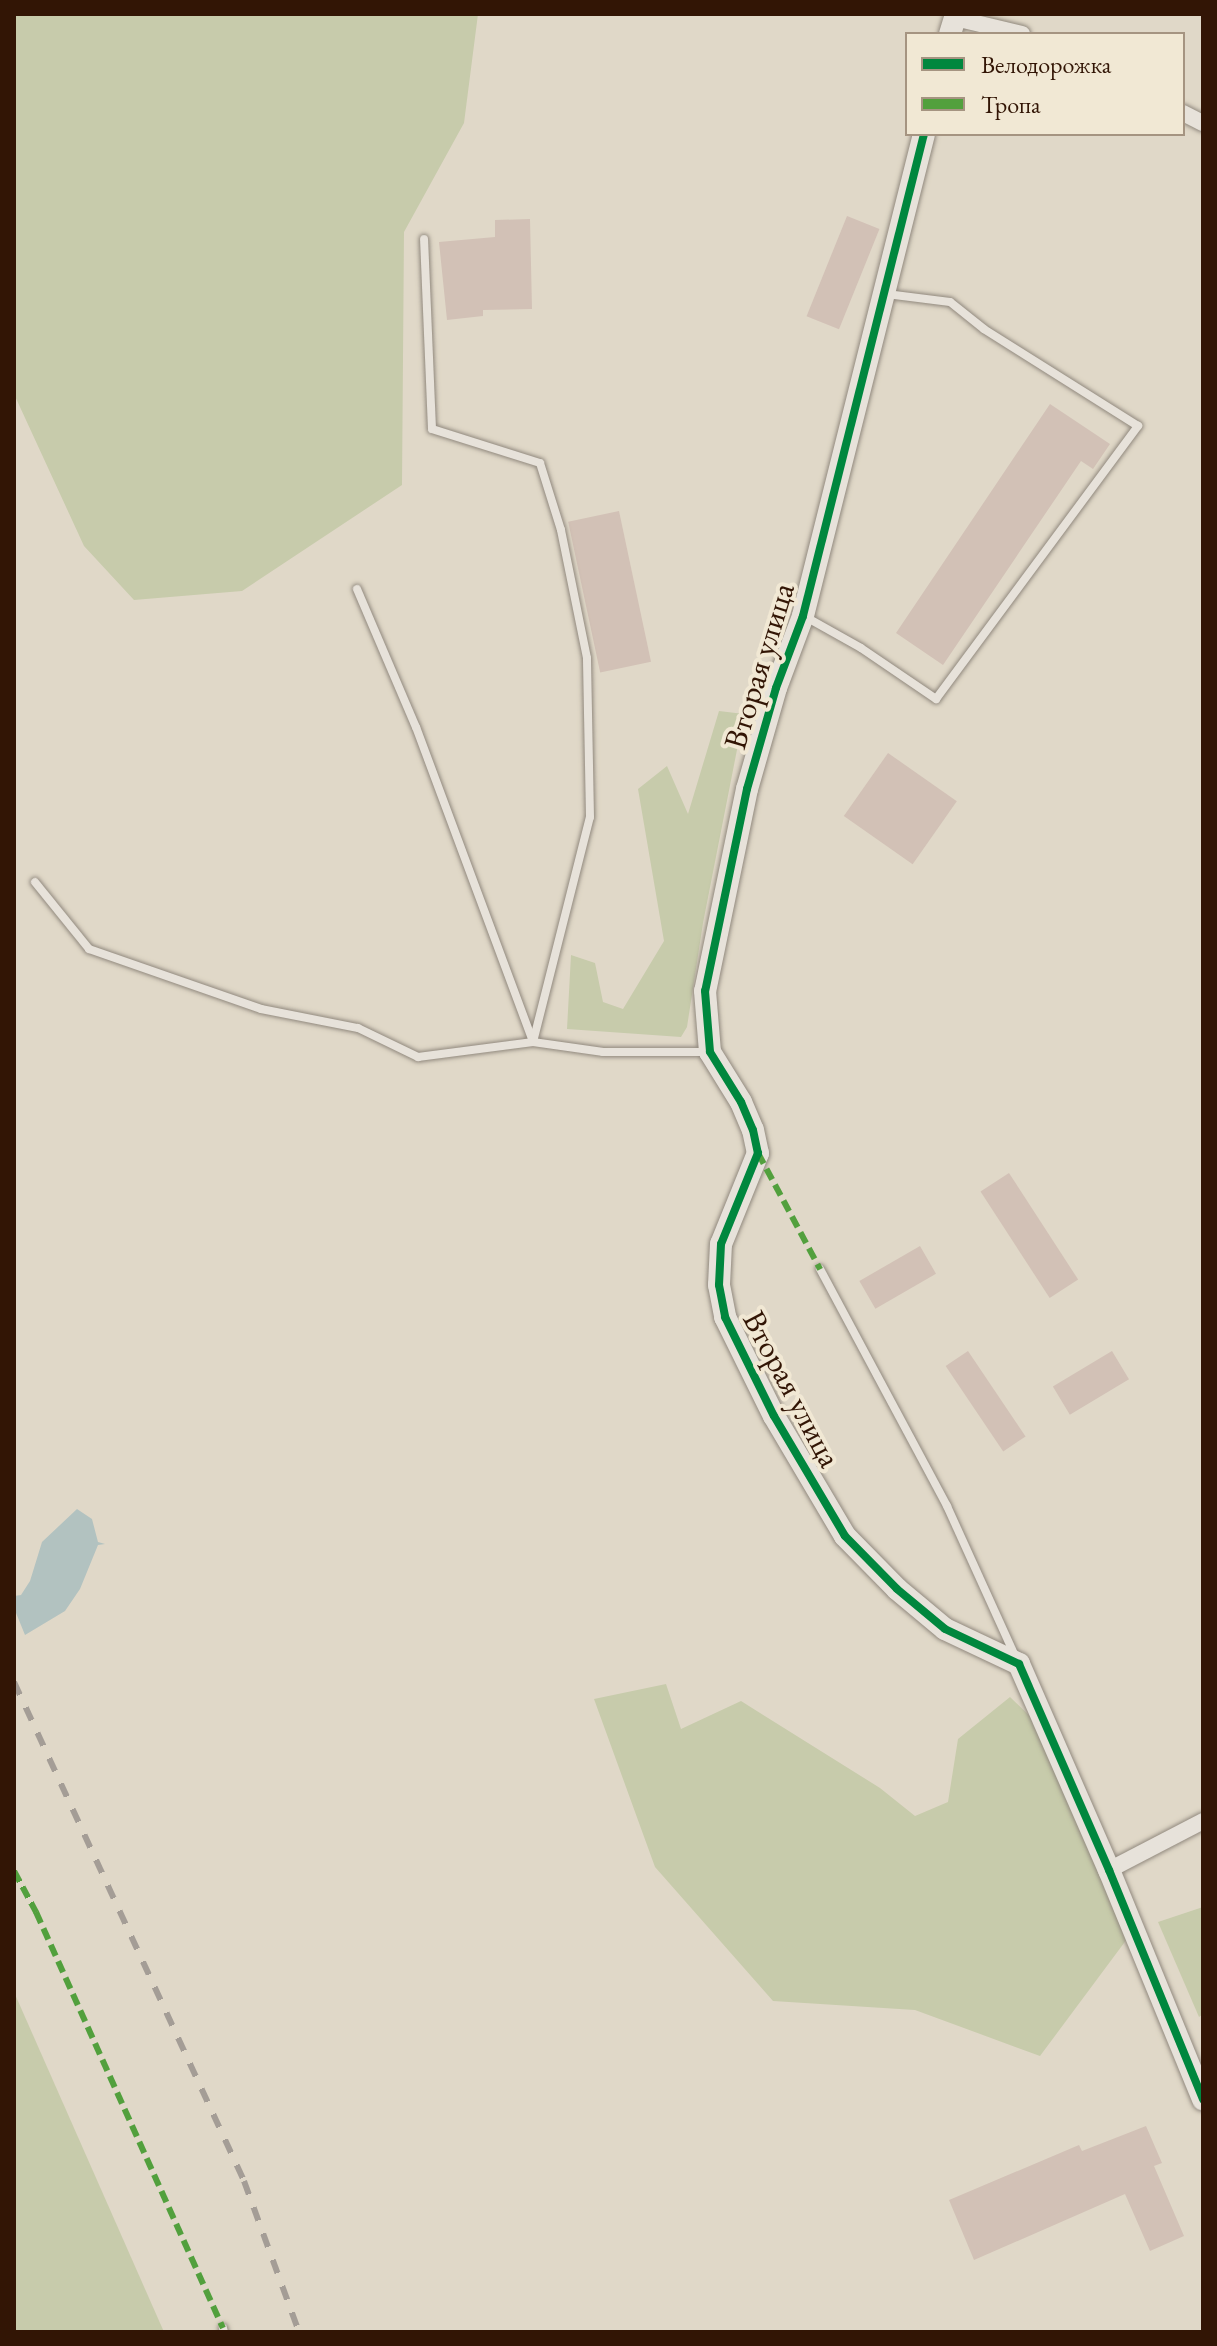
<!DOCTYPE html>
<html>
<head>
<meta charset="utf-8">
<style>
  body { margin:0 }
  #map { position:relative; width:1217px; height:2346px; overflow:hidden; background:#e0d8c8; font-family:"EB Garamond",serif }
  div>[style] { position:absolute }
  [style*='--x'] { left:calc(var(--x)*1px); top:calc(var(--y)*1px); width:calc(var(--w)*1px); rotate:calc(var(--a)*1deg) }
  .green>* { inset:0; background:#c7cbab }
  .water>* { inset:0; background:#b2c2c0 }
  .building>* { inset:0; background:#d2c1b6; transform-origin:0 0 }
  .roads { filter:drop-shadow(0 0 2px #91897e) drop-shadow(0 0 2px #91897e) }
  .lane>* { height:8px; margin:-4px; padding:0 4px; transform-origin:4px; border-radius:4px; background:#e7e2da }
  .street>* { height:16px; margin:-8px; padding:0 8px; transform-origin:8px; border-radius:8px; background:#e7e2da }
  .secondary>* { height:22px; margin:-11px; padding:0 11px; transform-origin:11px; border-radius:11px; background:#e7e2da }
  .rail>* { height:6px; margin-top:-3px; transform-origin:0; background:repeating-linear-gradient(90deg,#a49d96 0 14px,transparent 0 28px) }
  .quiet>* { height:6px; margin-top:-3px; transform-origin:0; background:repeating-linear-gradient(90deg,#52a03d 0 12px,transparent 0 18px) }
  .cycleway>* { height:8px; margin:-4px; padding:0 4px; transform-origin:4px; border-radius:4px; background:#00873e }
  span { translate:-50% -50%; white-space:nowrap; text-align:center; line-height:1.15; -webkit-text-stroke:8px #f1e8d4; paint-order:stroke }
  .street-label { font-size:32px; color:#321505 }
  .frame { position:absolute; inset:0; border:16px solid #321505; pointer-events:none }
  .legend { position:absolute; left:905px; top:32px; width:280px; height:104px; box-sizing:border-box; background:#f1e8d4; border:2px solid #a59481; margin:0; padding:10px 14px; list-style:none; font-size:24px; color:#321505 }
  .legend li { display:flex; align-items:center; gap:16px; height:40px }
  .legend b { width:40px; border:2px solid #a59481 }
</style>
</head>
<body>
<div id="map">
  <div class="green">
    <div style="clip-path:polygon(14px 14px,478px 14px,464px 123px,404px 232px,402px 485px,242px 591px,134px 600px,84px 546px,14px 394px)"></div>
    <div style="clip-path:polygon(719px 711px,744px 714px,703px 923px,687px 1027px,681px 1037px,567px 1029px,571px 955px,595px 963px,603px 1002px,623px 1009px,664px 941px,638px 789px,667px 766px,688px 814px)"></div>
    <div style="clip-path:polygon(666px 1684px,681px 1729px,741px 1701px,880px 1788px,915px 1816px,948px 1802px,958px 1739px,1010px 1697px,1035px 1721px,1127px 1939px,1040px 2056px,915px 2010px,773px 2001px,655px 1867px,594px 1699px)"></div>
    <div style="clip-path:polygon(1203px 1907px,1203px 2014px,1199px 2017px,1158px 1922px)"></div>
    <div style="clip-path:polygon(14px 1992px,164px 2332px,14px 2332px)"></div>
  </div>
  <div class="water">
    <div style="clip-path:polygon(77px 1509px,92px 1519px,98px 1542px,105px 1544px,98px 1545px,80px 1589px,65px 1611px,25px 1635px,14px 1608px,14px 1596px,21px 1595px,30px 1581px,42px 1542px)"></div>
  </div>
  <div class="building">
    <div style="left:847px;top:216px;width:35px;height:108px;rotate:22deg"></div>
    <div style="clip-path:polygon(530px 219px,532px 309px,483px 310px,483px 316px,447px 320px,439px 242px,495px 237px,495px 220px)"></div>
    <div style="clip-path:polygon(1050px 404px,1110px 444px,1093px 469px,1081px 461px,943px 665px,896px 633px)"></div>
    <div style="left:619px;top:511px;width:154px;height:52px;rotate:78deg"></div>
    <div style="left:888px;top:753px;width:84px;height:77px;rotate:35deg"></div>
    <div style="left:1009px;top:1173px;width:127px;height:34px;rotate:57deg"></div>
    <div style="left:920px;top:1246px;width:32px;height:70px;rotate:60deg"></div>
    <div style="left:968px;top:1351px;width:103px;height:27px;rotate:56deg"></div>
    <div style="left:1112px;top:1351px;width:33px;height:69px;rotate:59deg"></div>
    <div style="clip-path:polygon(1146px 2126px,1162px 2163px,1154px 2166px,1184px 2236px,1150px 2251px,1125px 2194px,974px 2260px,949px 2200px,1079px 2145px,1082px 2151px)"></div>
  </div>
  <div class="roads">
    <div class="lane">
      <div style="--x:357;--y:589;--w:150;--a:66.9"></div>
      <div style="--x:416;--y:727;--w:336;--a:69.6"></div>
      <div style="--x:533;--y:1042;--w:232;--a:-75.8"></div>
      <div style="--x:590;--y:817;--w:159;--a:-91.1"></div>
      <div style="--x:587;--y:658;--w:131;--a:-101.5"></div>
      <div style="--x:561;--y:530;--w:70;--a:-107.4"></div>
      <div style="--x:540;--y:463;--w:113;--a:-162.5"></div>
      <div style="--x:432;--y:429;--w:190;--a:-92.4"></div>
      <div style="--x:804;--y:616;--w:65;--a:29.3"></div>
      <div style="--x:861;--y:648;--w:91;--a:34.2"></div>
      <div style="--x:936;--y:699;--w:340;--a:-53.5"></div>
      <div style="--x:1138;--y:426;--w:182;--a:-147.8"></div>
      <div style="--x:984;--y:329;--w:43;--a:-141.5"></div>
      <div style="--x:950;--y:302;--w:64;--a:-172.9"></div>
      <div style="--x:35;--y:882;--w:86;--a:51.1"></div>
      <div style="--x:89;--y:949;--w:182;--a:19.2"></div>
      <div style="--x:261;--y:1009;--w:99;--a:11.1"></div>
      <div style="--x:358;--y:1028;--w:67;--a:25.8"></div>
      <div style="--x:418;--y:1057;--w:116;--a:-7.4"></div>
      <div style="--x:533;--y:1042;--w:71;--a:8.1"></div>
      <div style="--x:603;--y:1052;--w:106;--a:0"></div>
      <div style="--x:820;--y:1269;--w:269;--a:61.8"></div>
      <div style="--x:947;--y:1506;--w:165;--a:65.6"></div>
      <div style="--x:223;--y:2328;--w:4;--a:76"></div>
    </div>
    <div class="street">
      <div style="--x:955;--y:18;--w:69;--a:13.4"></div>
      <div style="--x:1183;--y:113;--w:22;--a:27"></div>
      <div style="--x:1109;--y:1870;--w:106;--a:-27.5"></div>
    </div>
    <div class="secondary">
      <div style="--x:950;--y:34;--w:21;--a:-73"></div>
      <div style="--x:924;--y:134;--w:497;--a:104.1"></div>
      <div style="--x:803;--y:616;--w:77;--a:110.6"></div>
      <div style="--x:776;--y:688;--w:105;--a:106"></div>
      <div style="--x:747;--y:789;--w:206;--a:101.7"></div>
      <div style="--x:705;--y:991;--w:61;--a:85.3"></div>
      <div style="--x:710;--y:1052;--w:59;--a:58.2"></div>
      <div style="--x:741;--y:1102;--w:30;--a:67"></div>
      <div style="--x:753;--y:1130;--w:24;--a:78"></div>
      <div style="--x:758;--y:1153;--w:98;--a:112.1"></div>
      <div style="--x:721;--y:1244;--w:41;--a:92.8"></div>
      <div style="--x:719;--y:1285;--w:33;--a:79"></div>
      <div style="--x:725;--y:1317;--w:110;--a:63.7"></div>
      <div style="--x:774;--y:1416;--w:139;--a:59.4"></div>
      <div style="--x:845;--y:1536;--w:74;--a:45.5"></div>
      <div style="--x:897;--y:1589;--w:62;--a:39.8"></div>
      <div style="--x:945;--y:1629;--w:82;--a:25.3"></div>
      <div style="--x:1019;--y:1664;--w:225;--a:66.4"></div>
      <div style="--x:1109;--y:1870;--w:248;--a:67.7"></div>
    </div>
  </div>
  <div class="rail">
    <div style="--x:14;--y:1682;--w:549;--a:65.25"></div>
    <div style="--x:244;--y:2181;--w:161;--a:70"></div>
  </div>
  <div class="quiet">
    <div style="--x:758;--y:1153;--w:132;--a:61.9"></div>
    <div style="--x:14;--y:1871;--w:47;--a:61.8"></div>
    <div style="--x:36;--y:1912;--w:456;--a:65.8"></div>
  </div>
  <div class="cycleway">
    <div style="--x:924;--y:134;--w:497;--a:104.1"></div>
    <div style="--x:803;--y:616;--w:77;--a:110.6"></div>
    <div style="--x:776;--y:688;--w:105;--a:106"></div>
    <div style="--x:747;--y:789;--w:206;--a:101.7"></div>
    <div style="--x:705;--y:991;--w:61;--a:85.3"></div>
    <div style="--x:710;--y:1052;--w:59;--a:58.2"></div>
    <div style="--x:741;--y:1102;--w:30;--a:67"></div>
    <div style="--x:753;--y:1130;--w:24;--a:78"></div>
    <div style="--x:758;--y:1153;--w:98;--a:112.1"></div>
    <div style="--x:721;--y:1244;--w:41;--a:92.8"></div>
    <div style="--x:719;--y:1285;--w:33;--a:79"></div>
    <div style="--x:725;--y:1317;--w:110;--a:63.7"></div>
    <div style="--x:774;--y:1416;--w:139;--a:59.4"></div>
    <div style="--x:845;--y:1536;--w:74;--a:45.5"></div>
    <div style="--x:897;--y:1589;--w:62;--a:39.8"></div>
    <div style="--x:945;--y:1629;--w:82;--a:25.3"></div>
    <div style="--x:1019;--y:1664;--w:225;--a:66.4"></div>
    <div style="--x:1109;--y:1870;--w:248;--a:67.7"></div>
  </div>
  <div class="street-label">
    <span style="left:759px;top:666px;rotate:-73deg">Вторая улица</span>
    <span style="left:792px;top:1389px;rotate:62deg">Вторая улица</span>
  </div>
  <div class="frame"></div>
  <ul class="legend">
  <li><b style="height:10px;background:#00873e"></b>Велодорожка</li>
  <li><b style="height:10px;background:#52a03d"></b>Тропа</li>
  </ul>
</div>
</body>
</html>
